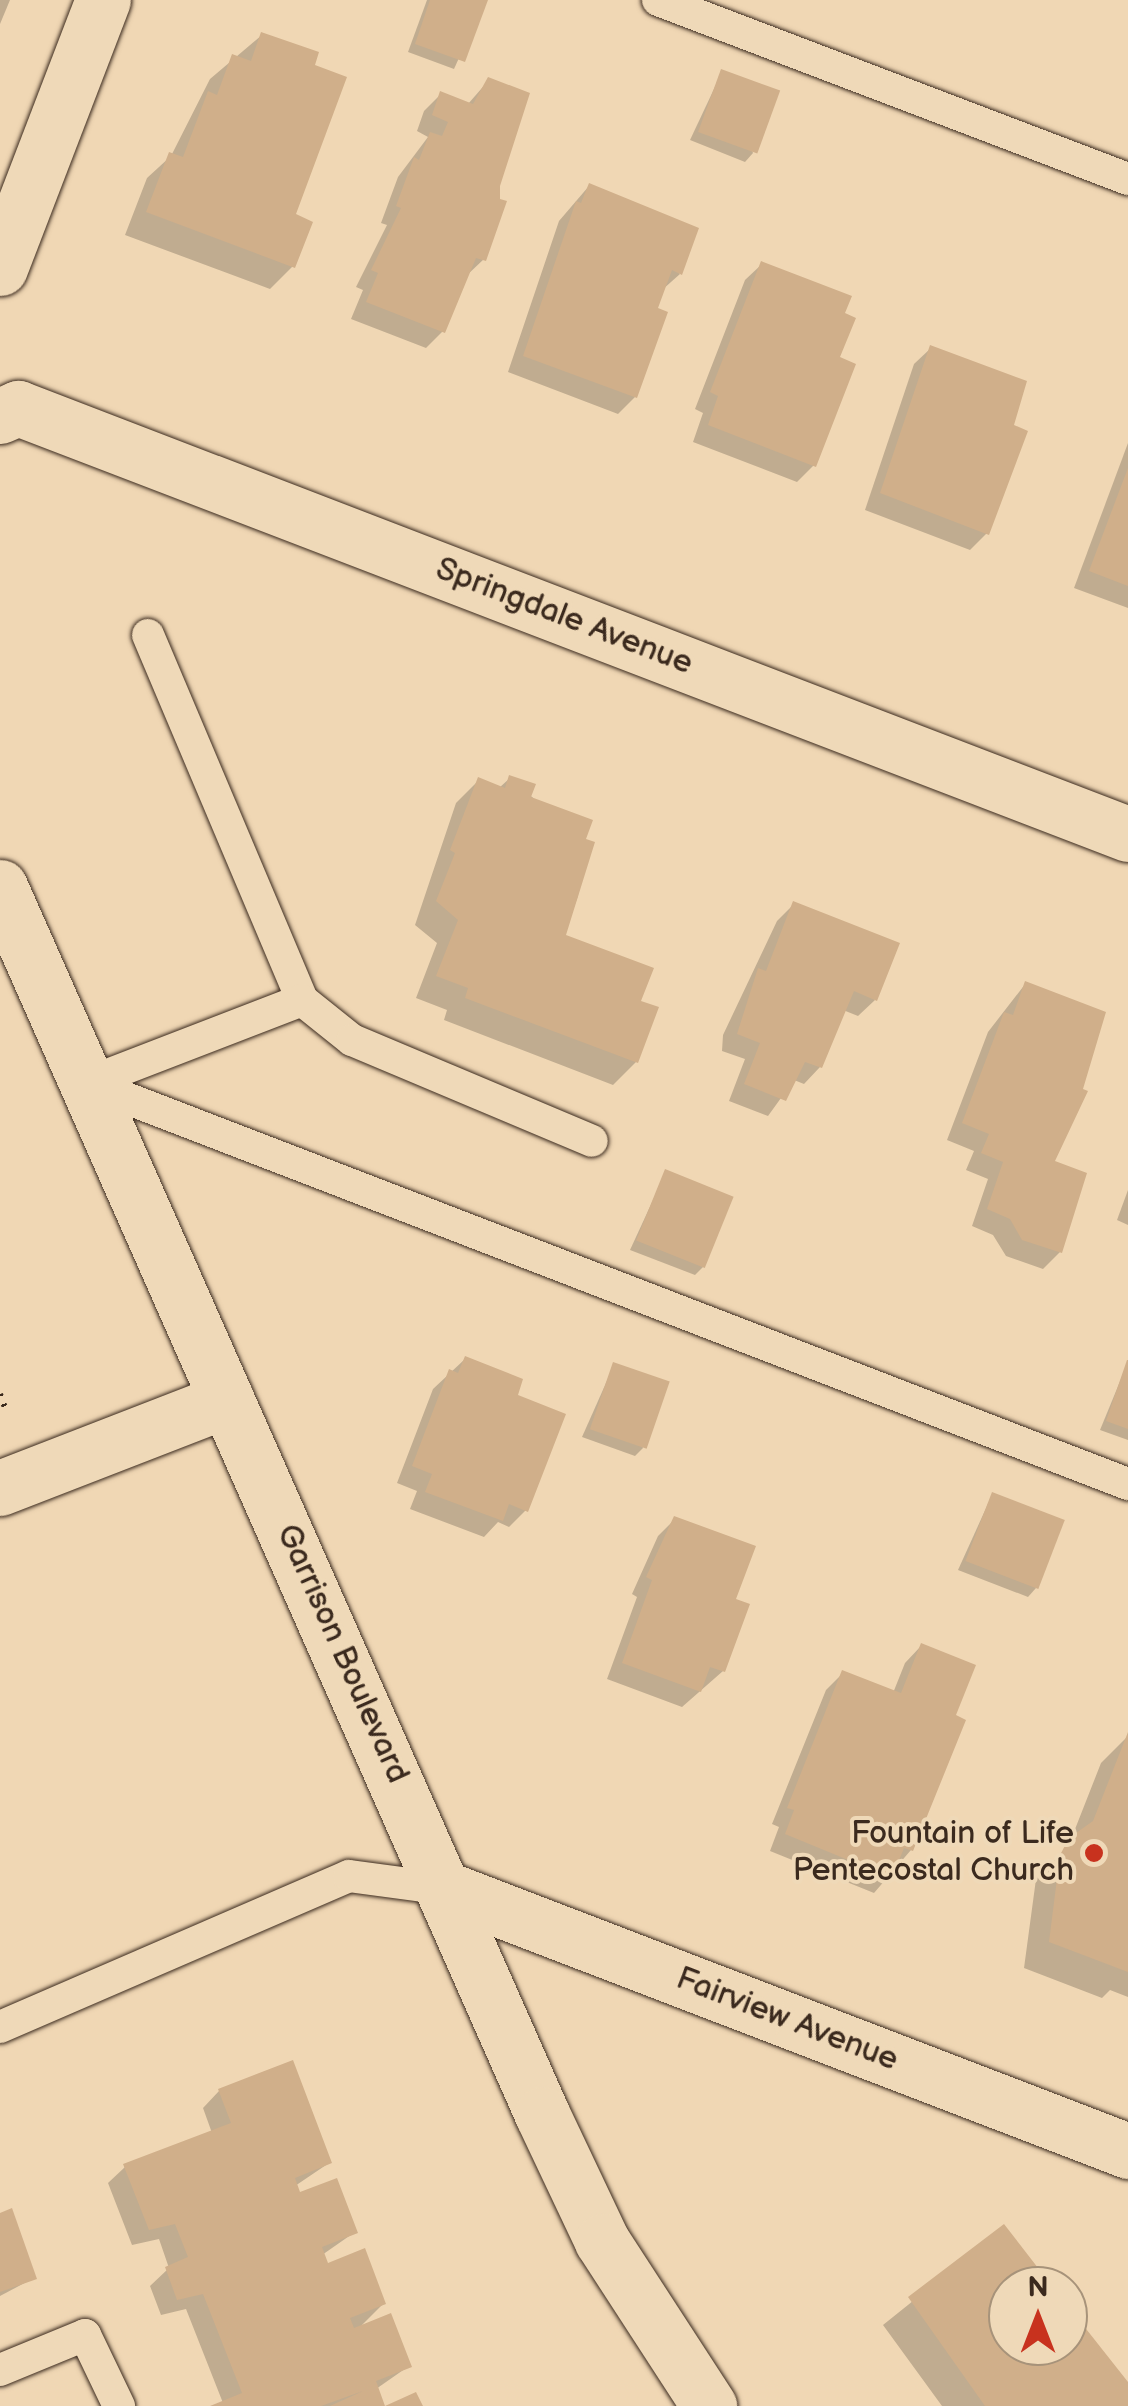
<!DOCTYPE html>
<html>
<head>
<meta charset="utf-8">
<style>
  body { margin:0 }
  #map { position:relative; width:1128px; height:2406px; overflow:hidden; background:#f0d7b4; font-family:"Balsamiq Sans",sans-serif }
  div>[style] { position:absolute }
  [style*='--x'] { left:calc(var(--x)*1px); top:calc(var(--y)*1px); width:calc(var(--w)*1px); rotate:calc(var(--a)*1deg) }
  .shadow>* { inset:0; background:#0003 }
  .building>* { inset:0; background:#d0af8a; transform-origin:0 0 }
  .path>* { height:6px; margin-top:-3px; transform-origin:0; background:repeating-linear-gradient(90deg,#3b2a1e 0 2.5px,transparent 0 10.5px) }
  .roads { filter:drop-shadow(0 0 2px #3b2a1e) drop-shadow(0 0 2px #3b2a1e) }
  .lane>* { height:32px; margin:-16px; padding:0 16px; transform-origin:16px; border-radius:16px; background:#efd9b8 }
  .street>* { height:55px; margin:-27.5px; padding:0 27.5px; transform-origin:27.5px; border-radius:27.5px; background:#efd9b8 }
  .secondary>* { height:55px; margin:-27.5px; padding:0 27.5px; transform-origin:27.5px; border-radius:27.5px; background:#efd9b8 }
  .dots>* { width:28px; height:28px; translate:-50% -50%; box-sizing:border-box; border:5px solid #efd9b8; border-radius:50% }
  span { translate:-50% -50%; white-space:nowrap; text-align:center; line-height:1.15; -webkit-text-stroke:8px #efd9b8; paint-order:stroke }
  .street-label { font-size:32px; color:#3b2a1e }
  .poi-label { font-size:32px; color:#3b2a1e }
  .right { translate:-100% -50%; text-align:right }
  .north { position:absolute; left:988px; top:2266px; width:100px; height:100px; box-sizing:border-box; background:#efd9b8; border:2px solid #a7937a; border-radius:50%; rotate:0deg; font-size:28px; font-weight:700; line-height:40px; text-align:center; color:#3b2a1e }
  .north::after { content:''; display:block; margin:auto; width:35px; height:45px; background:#c8321e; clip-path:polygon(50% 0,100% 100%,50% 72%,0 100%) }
</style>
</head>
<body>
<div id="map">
  <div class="shadow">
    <div style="clip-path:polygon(0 0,10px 0,0 24px)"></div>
    <div style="clip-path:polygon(427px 0,485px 0,454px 69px,408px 52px)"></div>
    <div style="clip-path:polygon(262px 35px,293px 216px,292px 267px,270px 289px,125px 235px,147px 178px,171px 156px,210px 79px)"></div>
    <div style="clip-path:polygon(722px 72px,753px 153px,745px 162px,690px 140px)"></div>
    <div style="clip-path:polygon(489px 80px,497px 186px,484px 259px,465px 277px,443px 331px,426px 348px,351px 319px,363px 290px,356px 287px,387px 225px,381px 223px,398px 177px,428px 137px,417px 131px,424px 111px,441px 94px,468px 104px)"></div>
    <div style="clip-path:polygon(589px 186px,680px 274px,662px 290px,635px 397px,618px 414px,508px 372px,559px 221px)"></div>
    <div style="clip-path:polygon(762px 264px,842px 314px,814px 465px,797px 482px,693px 442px,703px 413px,695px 409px,745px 280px)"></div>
    <div style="clip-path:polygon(931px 348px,987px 533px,970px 550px,865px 510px,914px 364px)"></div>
    <div style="clip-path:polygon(1128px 443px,1128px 608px,1074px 588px)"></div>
    <div style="clip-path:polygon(510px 778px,583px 841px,578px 896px,563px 937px,638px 1003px,636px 1062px,613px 1085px,444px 1020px,447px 1010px,416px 998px,437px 943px,415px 925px,456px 803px,479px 780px,499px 788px)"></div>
    <div style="clip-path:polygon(794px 904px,875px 1000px,858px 1016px,843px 1010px,820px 1067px,804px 1084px,794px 1080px,768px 1116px,729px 1101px,745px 1059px,722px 1051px,723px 1035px,777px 921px)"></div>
    <div style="clip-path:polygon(1026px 983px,1060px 1252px,1043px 1269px,1006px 1256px,993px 1235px,972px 1226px,988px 1179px,966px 1170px,974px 1151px,947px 1140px,988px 1032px)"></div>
    <div style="clip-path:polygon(666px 1172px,704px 1266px,695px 1275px,630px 1250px)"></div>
    <div style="clip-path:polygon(1128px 1190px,1128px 1225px,1117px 1220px)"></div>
    <div style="clip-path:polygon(465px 1359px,515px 1396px,526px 1510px,509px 1527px,498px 1522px,484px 1537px,410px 1509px,417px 1491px,397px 1483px,433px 1389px)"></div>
    <div style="clip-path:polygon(1128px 1362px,1128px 1440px,1100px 1430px)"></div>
    <div style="clip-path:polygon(614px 1365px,643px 1448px,635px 1456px,582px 1437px)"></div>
    <div style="clip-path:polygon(992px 1495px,1036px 1588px,1028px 1597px,958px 1570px)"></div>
    <div style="clip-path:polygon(675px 1519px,733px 1601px,723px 1671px,682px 1707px,607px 1679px,637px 1597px,632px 1594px,658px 1536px)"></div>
    <div style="clip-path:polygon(921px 1646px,953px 1716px,911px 1850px,874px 1893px,770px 1851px,779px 1827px,772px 1824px,826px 1690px,843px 1673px,893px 1693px,905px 1663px)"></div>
    <div style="clip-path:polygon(1128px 1736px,1128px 1997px,1110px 1990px,1102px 1998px,1024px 1968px,1036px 1879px,1068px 1847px,1101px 1763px)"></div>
    <div style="clip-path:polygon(219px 2091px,329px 2163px,295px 2186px,299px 2196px,355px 2232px,322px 2255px,326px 2266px,383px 2304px,359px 2328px,409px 2366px,376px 2389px,383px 2406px,216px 2406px,223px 2403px,186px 2309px,161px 2315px,150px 2286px,169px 2268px,159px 2239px,132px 2245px,108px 2183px,125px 2167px,212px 2133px,203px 2108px)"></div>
    <div style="clip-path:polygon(0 2215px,34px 2278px,0 2296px)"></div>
    <div style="clip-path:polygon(1004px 2228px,1049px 2286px,1008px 2286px,1008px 2346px,1068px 2346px,1068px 2311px,1128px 2389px,1128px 2406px,942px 2406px,883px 2325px)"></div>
  </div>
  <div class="building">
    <div style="clip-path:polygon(430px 0,488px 0,465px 62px,415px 44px)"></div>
    <div style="clip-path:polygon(261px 32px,319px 52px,315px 65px,347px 77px,296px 214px,313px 222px,295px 268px,146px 212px,169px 152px,183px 157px,208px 91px,217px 95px,232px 54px,251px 61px)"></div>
    <div style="left:721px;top:69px;width:63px;height:67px;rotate:20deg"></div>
    <div style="clip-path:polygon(488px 77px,530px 93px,500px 186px,500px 199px,507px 201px,486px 261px,476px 258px,445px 333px,366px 302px,378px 273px,371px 270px,401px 208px,396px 206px,414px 157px,419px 160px,430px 132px,442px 136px,448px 122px,432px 115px,440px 91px,473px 104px)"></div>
    <div style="clip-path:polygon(589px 183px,699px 228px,682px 275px,672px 270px,658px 308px,668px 312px,637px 398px,523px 356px,576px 201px,581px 203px)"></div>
    <div style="clip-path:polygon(761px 261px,852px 296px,845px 313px,856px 318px,840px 357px,856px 364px,816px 467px,708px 425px,718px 396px,710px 392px)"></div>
    <div style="clip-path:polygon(930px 345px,1027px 381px,1014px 425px,1028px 431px,989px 535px,880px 493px)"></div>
    <div style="clip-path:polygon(1128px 468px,1128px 586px,1089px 571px)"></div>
    <div style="clip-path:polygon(509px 775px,536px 784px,531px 797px,593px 820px,586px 839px,595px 842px,566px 935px,654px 968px,641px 1001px,659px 1007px,638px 1063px,465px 998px,468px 988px,436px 976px,458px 920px,436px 901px,455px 853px,450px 850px,478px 777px,505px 788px)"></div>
    <div style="clip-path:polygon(793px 901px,900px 943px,877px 1001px,854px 991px,822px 1068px,805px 1062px,786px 1101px,744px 1084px,760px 1043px,737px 1034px,758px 968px,766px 971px)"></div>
    <div style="clip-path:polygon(1025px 981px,1106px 1012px,1083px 1089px,1088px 1091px,1055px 1161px,1087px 1173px,1062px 1253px,1022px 1240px,1010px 1219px,987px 1209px,1003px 1162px,981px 1153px,989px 1134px,962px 1123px,1004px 1012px,1013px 1015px)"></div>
    <div style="left:665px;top:1169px;width:74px;height:77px;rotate:22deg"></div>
    <div style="clip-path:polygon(465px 1356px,523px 1379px,518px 1395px,566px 1414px,528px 1512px,509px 1504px,503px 1521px,425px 1492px,432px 1474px,412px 1466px,449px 1369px,458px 1373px)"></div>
    <div style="clip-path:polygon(1127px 1360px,1128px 1360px,1128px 1429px,1106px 1421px)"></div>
    <div style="left:613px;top:1362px;width:60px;height:71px;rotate:19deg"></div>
    <div style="left:992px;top:1492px;width:78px;height:74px;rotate:21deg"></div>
    <div style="clip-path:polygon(674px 1516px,756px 1546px,736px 1599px,750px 1604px,725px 1672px,710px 1667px,701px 1692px,622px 1663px,652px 1580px,646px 1577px)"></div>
    <div style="clip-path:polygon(921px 1643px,976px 1665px,956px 1715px,966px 1720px,913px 1851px,904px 1848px,892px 1878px,785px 1834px,794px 1810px,787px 1808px,842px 1670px,901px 1693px)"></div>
    <div style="clip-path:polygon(1128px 1732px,1128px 1972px,1049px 1942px,1060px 1855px,1069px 1838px,1093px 1821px)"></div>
    <div style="clip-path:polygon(293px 2060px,332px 2163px,295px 2178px,300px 2192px,337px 2178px,358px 2233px,322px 2247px,328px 2263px,365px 2248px,386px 2304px,350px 2318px,354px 2328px,391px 2313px,412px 2367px,376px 2381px,385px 2406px,416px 2392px,423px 2406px,330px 2406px,363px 2391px,321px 2406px,210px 2406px,242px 2393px,203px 2294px,177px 2300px,165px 2267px,188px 2257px,175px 2224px,149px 2230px,123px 2164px,231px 2123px,218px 2089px)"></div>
    <div style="clip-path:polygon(12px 2208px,37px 2279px,0 2292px,0 2213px)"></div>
    <div style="clip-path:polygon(1004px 2224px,1052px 2286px,1008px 2286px,1008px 2346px,1068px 2346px,1068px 2306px,1128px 2382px,1128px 2406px,985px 2406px,908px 2297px)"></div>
  </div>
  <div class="path">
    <div style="--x:0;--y:1394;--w:20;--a:70"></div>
  </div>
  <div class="roads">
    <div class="lane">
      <div style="--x:658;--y:0;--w:503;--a:20.85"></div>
      <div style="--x:148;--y:635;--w:396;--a:67.1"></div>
      <div style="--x:87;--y:1083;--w:1116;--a:21.07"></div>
      <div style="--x:87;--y:1083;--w:230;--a:-21.1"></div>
      <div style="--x:302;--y:1000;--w:64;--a:38.7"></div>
      <div style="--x:352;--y:1040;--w:260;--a:22.8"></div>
      <div style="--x:0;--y:2027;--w:380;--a:-23.4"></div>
      <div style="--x:349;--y:1876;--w:98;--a:7.6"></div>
      <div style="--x:0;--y:2370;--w:92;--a:-22.4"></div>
      <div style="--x:85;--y:2335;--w:79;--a:64.4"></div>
    </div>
    <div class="street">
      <div style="--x:0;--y:268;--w:287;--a:-69"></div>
      <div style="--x:0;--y:416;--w:20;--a:-24"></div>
      <div style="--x:18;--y:408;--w:1189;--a:21"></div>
      <div style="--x:0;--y:1488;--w:243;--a:-21.2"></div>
      <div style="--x:446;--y:1889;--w:731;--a:21.01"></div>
    </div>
    <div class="secondary">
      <div style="--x:0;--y:887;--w:1341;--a:66.17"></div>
      <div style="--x:542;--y:2114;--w:140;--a:64.7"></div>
      <div style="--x:602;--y:2241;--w:197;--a:57"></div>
    </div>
  </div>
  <div class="dots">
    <div style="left:1094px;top:1853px;background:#c8321e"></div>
  </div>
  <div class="street-label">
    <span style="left:564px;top:617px;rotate:21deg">Springdale Avenue</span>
    <span style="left:342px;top:1654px;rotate:66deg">Garrison Boulevard</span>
    <span style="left:787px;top:2020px;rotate:21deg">Fairview Avenue</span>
  </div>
  <div class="poi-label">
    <span class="right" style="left:1074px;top:1853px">Fountain of Life<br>Pentecostal Church</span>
  </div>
  <div class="north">N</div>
</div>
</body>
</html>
